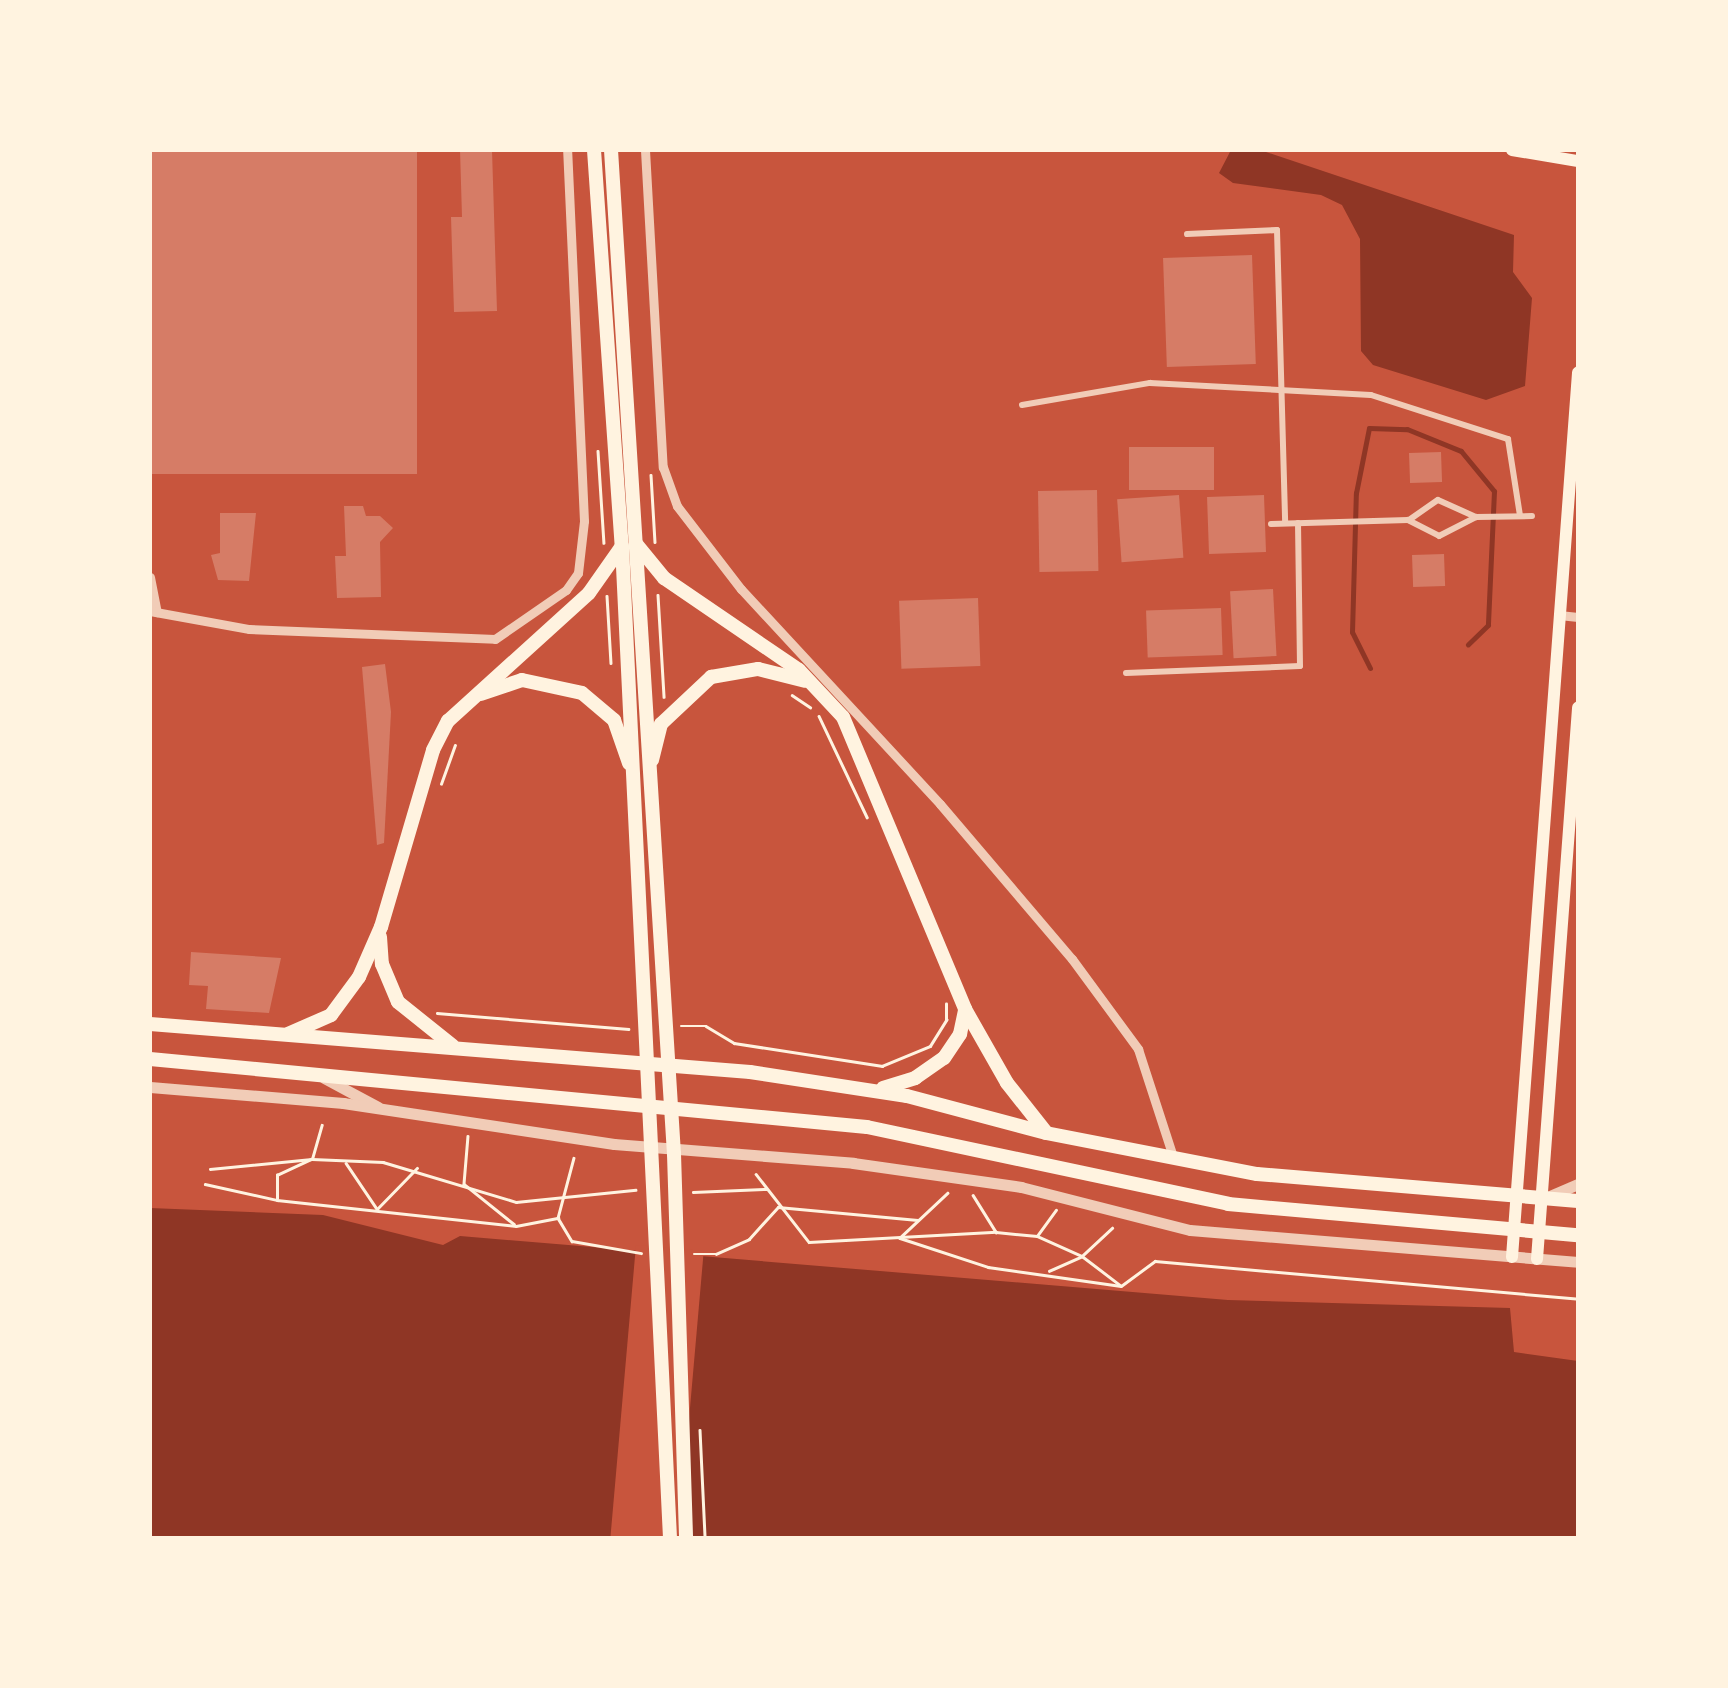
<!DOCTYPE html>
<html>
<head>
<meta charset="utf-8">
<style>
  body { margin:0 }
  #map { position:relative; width:1728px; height:1688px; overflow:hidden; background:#c8553d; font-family:"Varela Round",sans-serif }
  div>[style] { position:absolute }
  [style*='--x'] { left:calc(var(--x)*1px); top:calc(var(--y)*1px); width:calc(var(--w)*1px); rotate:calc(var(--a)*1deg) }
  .water>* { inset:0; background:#8f3625 }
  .pier>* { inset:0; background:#c8553d; transform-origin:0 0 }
  .stream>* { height:5px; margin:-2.5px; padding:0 2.5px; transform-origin:2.5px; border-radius:2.5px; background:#8f3625 }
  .building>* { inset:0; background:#d67c66; transform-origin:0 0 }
  .path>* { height:2.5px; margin:-1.25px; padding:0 1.25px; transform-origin:1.25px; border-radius:1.25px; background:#fff3e0 }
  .pedestrian>* { height:6px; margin:-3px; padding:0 3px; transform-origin:3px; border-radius:3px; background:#f1ccb7 }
  .minor>* { height:9px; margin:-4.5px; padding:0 4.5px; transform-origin:4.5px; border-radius:4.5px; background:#f1ccb7 }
  .tertiary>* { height:11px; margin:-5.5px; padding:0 5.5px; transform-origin:5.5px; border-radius:5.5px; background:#f1ccb7 }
  .secondary>* { height:12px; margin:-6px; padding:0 6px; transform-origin:6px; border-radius:6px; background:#fff3e0 }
  .primary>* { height:14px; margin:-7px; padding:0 7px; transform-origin:7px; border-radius:7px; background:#fff3e0 }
  .trunk>* { height:14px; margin:-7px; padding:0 7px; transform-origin:7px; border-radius:7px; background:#fff3e0 }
  span { translate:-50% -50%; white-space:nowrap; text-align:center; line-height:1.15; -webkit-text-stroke:8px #fff3e0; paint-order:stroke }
  .frame { position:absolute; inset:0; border:152px solid #fff3e0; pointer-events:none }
</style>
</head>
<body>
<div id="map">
  <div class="water">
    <div style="clip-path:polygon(1231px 150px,1260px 150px,1514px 235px,1513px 272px,1532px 298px,1525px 386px,1486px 400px,1373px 365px,1361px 351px,1360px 239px,1342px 205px,1321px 195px,1233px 183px,1219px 173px)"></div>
    <div style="clip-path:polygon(150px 1208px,323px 1215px,443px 1245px,460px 1236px,1228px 1300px,1510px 1308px,1514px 1352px,1578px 1361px,1578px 1538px,150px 1538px)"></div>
  </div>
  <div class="pier">
    <div style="left:636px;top:1245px;width:68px;height:293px;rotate:5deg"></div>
  </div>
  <div class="stream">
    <div style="--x:1370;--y:668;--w:40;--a:-116.6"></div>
    <div style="--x:1352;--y:632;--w:139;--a:-88.4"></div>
    <div style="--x:1356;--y:493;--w:66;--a:-78.7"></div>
    <div style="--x:1369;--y:428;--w:38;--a:2"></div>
    <div style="--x:1407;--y:429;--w:58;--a:22.2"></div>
    <div style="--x:1461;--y:451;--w:52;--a:50.5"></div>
    <div style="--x:1494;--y:491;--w:134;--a:92.6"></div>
    <div style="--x:1488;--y:625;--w:28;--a:136"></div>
  </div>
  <div class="building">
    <div style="left:150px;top:150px;width:267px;height:324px"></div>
    <div style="clip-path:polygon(460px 150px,492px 150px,497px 311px,454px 312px,451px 217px,462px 217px)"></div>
    <div style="left:1252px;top:255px;width:109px;height:89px;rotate:88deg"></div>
    <div style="left:1214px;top:447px;width:43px;height:85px;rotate:90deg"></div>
    <div style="left:1441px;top:452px;width:30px;height:32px;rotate:88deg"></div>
    <div style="left:1097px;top:490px;width:81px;height:59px;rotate:89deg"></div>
    <div style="left:1179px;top:495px;width:63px;height:62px;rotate:86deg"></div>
    <div style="left:1264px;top:495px;width:57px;height:57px;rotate:88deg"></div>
    <div style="clip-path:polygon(344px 506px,363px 506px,366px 516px,380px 516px,393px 528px,380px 542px,381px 597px,337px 598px,335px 556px,346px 556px)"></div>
    <div style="clip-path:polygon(220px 513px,256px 513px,249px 581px,218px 580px,211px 555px,220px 553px)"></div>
    <div style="left:1444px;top:554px;width:32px;height:32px;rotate:88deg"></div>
    <div style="left:1273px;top:589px;width:67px;height:43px;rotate:87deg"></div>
    <div style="left:978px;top:598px;width:68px;height:79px;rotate:88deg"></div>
    <div style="left:1221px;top:608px;width:47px;height:75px;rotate:88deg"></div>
    <div style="clip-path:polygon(385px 664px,391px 712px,384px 843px,377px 845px,362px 667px)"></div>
    <div style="clip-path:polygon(191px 952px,281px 958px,269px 1013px,206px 1009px,208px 986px,189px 985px)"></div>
  </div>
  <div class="path">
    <div style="--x:598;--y:451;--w:92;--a:86.3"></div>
    <div style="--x:651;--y:475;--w:67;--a:86.6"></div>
    <div style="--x:658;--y:595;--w:102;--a:86.6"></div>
    <div style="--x:607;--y:596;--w:67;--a:86.6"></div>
    <div style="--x:792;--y:695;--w:22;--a:34"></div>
    <div style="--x:819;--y:716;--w:112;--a:64.6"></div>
    <div style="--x:441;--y:784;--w:41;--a:-70.3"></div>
    <div style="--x:437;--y:1013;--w:192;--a:4.8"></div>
    <div style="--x:681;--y:1026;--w:25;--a:0"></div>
    <div style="--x:706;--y:1026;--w:33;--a:31"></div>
    <div style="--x:734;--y:1043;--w:150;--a:8.8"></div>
    <div style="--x:882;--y:1066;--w:52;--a:-22.6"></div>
    <div style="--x:930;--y:1046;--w:31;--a:-58"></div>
    <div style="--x:946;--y:1020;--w:16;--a:-90"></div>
    <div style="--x:468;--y:1136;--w:48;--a:94.8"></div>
    <div style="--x:464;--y:1184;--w:64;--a:38.7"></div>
    <div style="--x:574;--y:1158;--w:62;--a:104.9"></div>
    <div style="--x:558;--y:1218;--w:27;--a:59"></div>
    <div style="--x:572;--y:1241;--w:70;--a:9.9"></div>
    <div style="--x:346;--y:1163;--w:55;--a:56"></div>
    <div style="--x:377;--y:1209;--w:57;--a:-45.7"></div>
    <div style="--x:210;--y:1169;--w:102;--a:-5.6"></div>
    <div style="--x:312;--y:1159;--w:71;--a:2.4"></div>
    <div style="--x:383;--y:1162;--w:139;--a:16.7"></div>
    <div style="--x:516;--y:1202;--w:120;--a:-5.8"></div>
    <div style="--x:756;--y:1174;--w:86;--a:52.1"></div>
    <div style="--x:809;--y:1242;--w:187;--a:-3.1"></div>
    <div style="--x:205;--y:1184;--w:74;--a:12.5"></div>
    <div style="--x:277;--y:1200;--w:240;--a:6.2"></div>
    <div style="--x:516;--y:1226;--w:43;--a:-10.8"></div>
    <div style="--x:693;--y:1192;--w:73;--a:-2.4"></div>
    <div style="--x:948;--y:1193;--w:66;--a:136.8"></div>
    <div style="--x:900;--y:1238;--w:93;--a:18.2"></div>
    <div style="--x:988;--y:1267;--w:134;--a:8.1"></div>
    <div style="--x:1121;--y:1286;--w:42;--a:-36.3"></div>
    <div style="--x:1155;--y:1261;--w:425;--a:5.1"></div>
    <div style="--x:973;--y:1195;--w:44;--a:58.1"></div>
    <div style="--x:996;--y:1232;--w:41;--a:5.6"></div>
    <div style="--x:1037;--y:1236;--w:32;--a:-54"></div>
    <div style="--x:277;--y:1198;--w:23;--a:-90"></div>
    <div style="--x:277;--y:1175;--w:38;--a:-25"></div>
    <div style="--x:312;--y:1159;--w:35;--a:-74"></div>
    <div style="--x:1037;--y:1236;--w:49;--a:24"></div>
    <div style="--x:1082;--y:1256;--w:48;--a:37.3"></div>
    <div style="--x:694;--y:1254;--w:22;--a:0"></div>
    <div style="--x:716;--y:1254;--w:36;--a:-24"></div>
    <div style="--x:749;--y:1239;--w:43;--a:-47.8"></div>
    <div style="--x:778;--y:1207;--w:140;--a:5.3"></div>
    <div style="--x:1049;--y:1271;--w:36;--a:-24"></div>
    <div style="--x:1082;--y:1256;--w:41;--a:-43"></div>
    <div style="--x:700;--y:1430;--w:108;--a:87.3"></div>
  </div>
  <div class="pedestrian">
    <div style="--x:1187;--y:234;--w:90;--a:-2.5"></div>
    <div style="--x:1277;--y:230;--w:293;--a:88.4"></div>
    <div style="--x:1022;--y:405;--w:130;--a:-9.8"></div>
    <div style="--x:1150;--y:383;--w:221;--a:3.1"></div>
    <div style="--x:1371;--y:395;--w:144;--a:17.8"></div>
    <div style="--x:1508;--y:439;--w:78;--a:81.1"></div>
    <div style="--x:1409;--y:520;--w:35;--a:-35"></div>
    <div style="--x:1438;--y:500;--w:42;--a:24.1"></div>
    <div style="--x:1476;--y:517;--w:56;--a:-1"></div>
    <div style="--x:1271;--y:524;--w:137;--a:-1.7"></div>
    <div style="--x:1408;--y:520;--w:35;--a:27"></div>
    <div style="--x:1439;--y:536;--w:42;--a:-27.2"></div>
    <div style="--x:1126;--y:673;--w:174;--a:-2.3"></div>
    <div style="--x:1300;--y:666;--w:143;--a:-90.8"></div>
  </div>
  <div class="minor">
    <div style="--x:645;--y:150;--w:318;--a:86.8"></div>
    <div style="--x:663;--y:467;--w:41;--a:70.3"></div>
    <div style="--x:677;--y:506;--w:105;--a:52.4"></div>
    <div style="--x:741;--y:589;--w:293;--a:47.2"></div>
    <div style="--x:940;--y:804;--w:204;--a:49.6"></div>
    <div style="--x:1072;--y:959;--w:112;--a:53.7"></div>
    <div style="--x:1138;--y:1049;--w:114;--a:72"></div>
    <div style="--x:150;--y:577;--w:36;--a:79"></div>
    <div style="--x:150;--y:611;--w:101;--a:10.3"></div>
    <div style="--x:249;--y:629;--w:246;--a:2.3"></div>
    <div style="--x:495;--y:639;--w:86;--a:-34.6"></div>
    <div style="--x:566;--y:590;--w:21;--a:-55"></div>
    <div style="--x:578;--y:573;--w:52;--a:-83.4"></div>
    <div style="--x:584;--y:521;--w:371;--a:-92.6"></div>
    <div style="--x:1559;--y:615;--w:19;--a:6"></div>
  </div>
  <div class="tertiary">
    <div style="--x:324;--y:1078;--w:61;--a:28.2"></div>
    <div style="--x:150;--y:1087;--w:194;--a:4.7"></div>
    <div style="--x:343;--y:1103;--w:274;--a:8.6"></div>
    <div style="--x:614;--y:1144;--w:240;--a:4.5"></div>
    <div style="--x:853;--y:1163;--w:170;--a:8.1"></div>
    <div style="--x:1021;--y:1187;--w:174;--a:14.3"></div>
    <div style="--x:1190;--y:1230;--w:389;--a:4.7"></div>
    <div style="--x:1545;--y:1198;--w:36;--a:-23"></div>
  </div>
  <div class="secondary">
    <div style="--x:1512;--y:150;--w:67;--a:9.5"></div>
    <div style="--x:1512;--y:1257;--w:887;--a:-85.73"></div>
    <div style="--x:1537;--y:1259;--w:553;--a:-85.74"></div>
  </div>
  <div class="primary">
    <div style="--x:637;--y:545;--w:43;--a:50.7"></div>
    <div style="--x:664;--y:578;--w:163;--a:34.3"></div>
    <div style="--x:799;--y:670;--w:64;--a:46.9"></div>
    <div style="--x:843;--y:717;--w:316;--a:67.3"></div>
    <div style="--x:965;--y:1009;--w:85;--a:60.4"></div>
    <div style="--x:1007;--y:1083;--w:61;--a:51.6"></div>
    <div style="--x:481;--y:694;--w:43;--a:-18.9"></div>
    <div style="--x:522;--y:680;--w:61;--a:12.2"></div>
    <div style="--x:582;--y:693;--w:42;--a:40.2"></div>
    <div style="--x:614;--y:720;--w:46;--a:70.8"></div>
    <div style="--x:652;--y:760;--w:37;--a:-76"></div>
    <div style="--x:661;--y:724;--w:69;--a:-43.2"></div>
    <div style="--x:711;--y:677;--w:48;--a:-9.7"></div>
    <div style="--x:758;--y:669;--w:49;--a:14"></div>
    <div style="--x:380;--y:937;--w:27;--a:86"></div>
    <div style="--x:382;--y:964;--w:41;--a:67.2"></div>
    <div style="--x:398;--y:1002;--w:70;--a:38.7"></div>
    <div style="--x:150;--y:1024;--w:602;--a:4.57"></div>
    <div style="--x:750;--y:1072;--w:159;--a:8.7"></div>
    <div style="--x:907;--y:1096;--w:144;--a:14.9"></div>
    <div style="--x:1046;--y:1133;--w:215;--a:11"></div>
    <div style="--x:1257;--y:1174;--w:322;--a:4.8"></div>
    <div style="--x:288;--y:1034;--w:47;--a:-23.8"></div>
    <div style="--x:331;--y:1015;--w:47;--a:-53.6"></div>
    <div style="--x:359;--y:977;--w:55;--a:-66.3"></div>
    <div style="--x:381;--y:927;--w:184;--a:-73.6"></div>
    <div style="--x:433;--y:750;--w:33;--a:-63"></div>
    <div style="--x:448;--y:721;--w:190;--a:-42.2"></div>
    <div style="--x:589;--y:593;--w:57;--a:-54.9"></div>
    <div style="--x:150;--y:1059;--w:720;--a:5.42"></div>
    <div style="--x:867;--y:1127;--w:369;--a:12"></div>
    <div style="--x:1228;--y:1204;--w:351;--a:5.1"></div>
    <div style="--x:883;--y:1088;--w:34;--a:-17"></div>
    <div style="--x:915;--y:1078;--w:35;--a:-35"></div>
    <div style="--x:944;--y:1058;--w:29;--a:-56"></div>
    <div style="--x:960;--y:1034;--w:25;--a:-78"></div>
  </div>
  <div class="trunk">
    <div style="--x:594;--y:150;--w:397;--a:86"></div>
    <div style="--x:622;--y:546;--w:993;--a:87.23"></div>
    <div style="--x:611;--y:150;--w:1006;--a:86.41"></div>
    <div style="--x:674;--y:1154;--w:384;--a:88.2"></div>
  </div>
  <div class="frame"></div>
</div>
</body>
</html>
